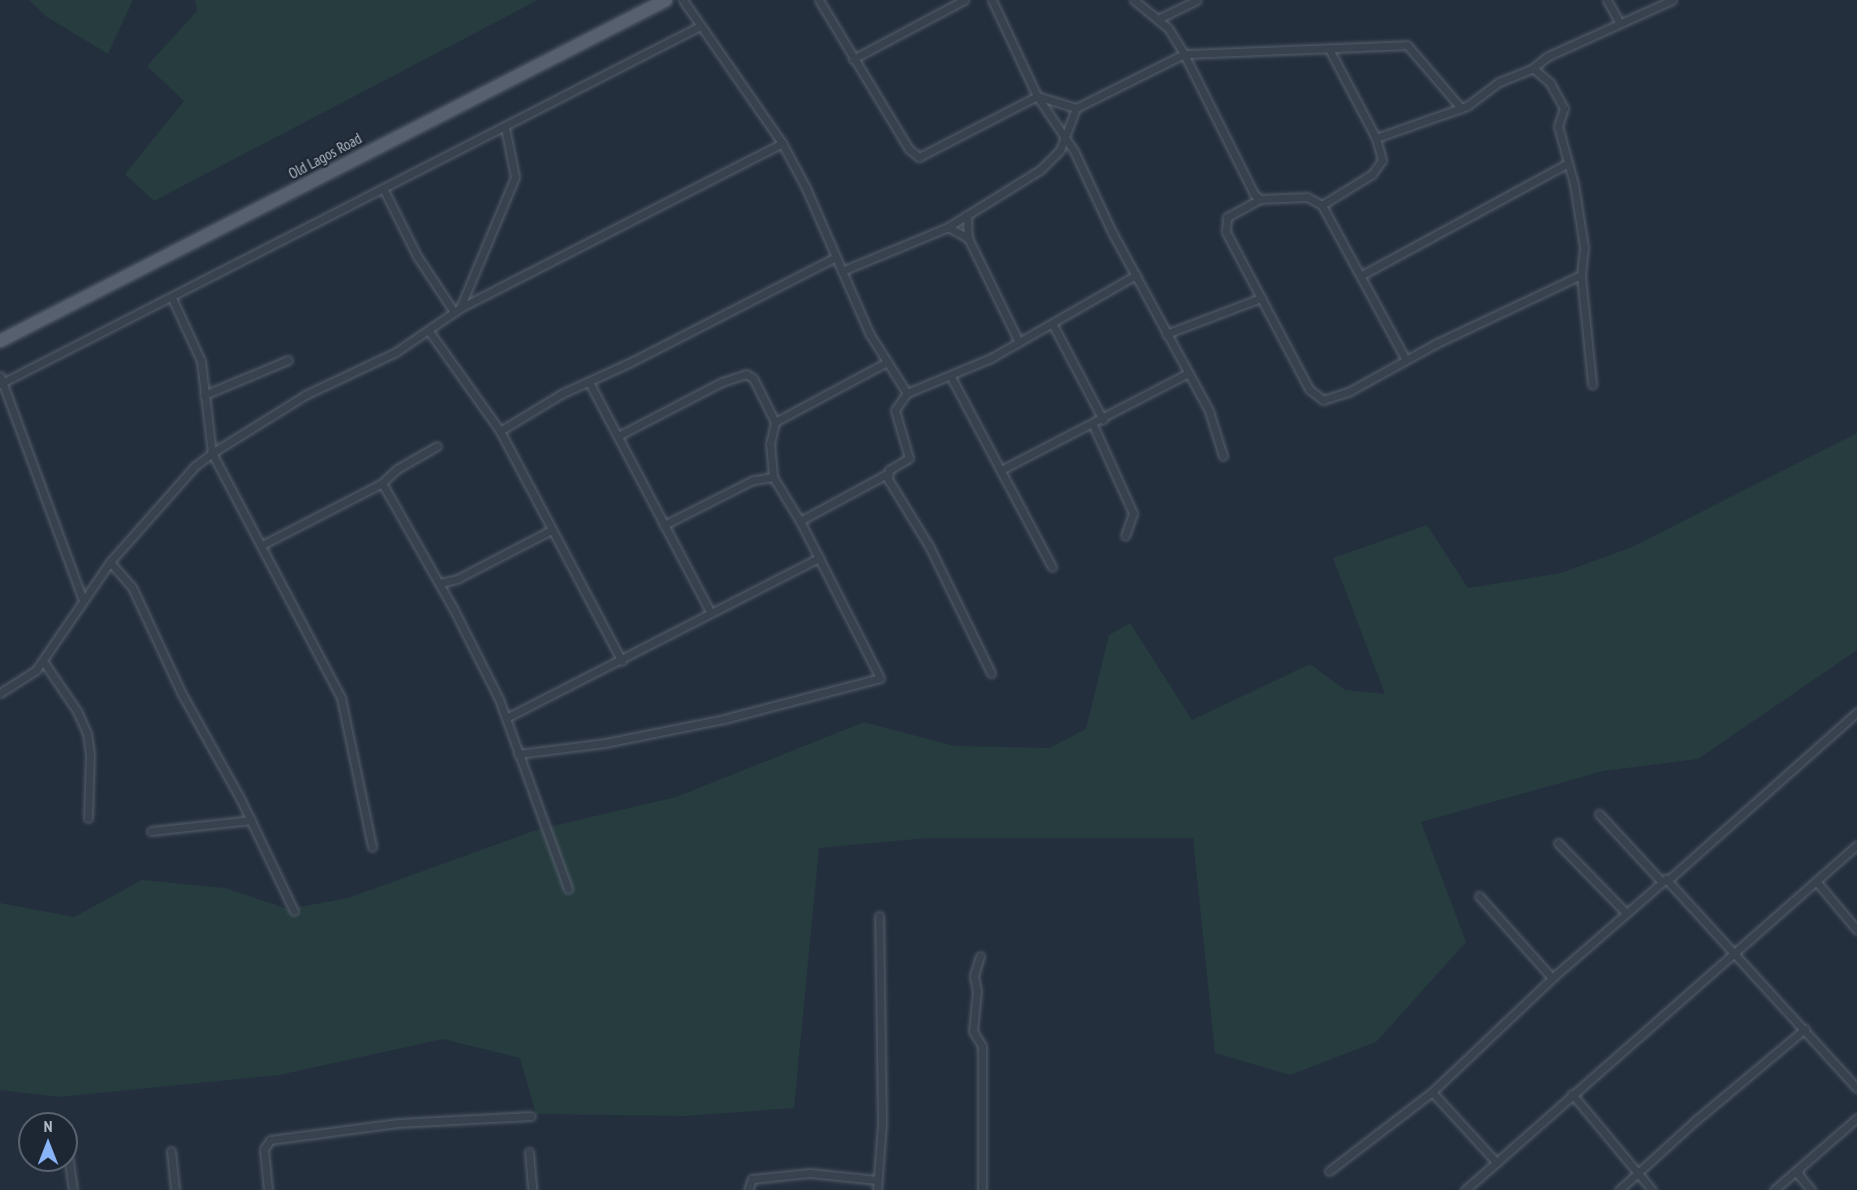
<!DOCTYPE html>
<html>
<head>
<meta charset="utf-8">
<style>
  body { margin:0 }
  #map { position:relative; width:1857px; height:1190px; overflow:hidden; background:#242f3e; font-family:"PT Sans Narrow",sans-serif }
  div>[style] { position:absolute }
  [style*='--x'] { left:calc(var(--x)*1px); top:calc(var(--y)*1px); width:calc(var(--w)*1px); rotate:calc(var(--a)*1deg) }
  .green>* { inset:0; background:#263c3f }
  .roads { filter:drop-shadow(0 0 2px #565f6c) drop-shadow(0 0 2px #565f6c) }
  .minor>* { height:7px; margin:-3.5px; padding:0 3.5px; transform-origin:3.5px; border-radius:3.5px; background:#38414e }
  .primary>* { height:12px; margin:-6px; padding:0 6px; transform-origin:6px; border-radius:6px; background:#56606e }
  span { translate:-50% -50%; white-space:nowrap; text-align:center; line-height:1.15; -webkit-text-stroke:4.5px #1d2633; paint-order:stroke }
  .street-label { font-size:15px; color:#b4bcc9 }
  .north { position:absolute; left:18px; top:1112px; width:60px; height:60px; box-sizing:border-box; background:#1d2633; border:2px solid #59626f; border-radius:50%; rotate:0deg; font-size:16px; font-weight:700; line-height:24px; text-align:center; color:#b4bcc9 }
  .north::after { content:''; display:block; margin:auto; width:21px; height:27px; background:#8ab4f8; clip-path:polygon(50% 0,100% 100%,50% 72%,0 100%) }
</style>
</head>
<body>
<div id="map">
  <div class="green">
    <div style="clip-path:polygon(29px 0,133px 0,108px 54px,47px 17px)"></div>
    <div style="clip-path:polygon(195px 0,538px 0,154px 201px,125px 174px,184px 101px,147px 66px,197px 11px)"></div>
    <div style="clip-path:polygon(1857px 433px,1857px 650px,1698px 759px,1603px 771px,1421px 822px,1466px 942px,1376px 1042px,1290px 1075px,1215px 1053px,1193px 838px,928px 838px,819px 848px,794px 1108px,686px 1116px,536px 1114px,520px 1058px,443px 1039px,279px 1075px,59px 1097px,0 1090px,0 903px,74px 917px,142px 880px,225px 888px,288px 909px,348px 898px,536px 830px,676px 797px,864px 722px,954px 746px,1049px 748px,1086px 729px,1109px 635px,1130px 623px,1192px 720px,1310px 664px,1345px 690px,1385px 694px,1333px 558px,1427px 525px,1468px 588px,1561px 573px,1632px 547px)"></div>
  </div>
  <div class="roads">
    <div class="minor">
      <div style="--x:683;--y:0;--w:174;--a:55.3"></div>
      <div style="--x:782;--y:143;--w:51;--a:61.9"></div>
      <div style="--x:806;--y:188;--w:158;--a:66.5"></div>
      <div style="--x:869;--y:333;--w:71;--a:57.7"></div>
      <div style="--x:819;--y:0;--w:174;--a:58.9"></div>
      <div style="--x:909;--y:149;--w:13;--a:39"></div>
      <div style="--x:919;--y:157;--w:133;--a:-27.3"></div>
      <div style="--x:1037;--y:96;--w:41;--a:17.1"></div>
      <div style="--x:992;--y:0;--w:106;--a:64.9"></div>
      <div style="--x:1037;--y:96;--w:66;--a:56.1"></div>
      <div style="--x:1074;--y:151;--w:89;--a:64.9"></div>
      <div style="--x:1112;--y:232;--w:204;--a:61.5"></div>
      <div style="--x:1209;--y:411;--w:47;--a:72.7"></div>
      <div style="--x:1134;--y:0;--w:44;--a:39.5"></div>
      <div style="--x:1168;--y:28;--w:31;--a:58"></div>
      <div style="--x:1184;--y:54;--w:157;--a:63.4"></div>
      <div style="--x:1254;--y:194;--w:8;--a:40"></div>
      <div style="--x:1607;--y:0;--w:26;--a:61"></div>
      <div style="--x:1158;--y:19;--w:43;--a:-26"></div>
      <div style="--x:853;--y:59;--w:126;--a:-28"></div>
      <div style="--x:1533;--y:68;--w:23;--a:41"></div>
      <div style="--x:1550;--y:83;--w:29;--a:61"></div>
      <div style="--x:1564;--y:108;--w:19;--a:108"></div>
      <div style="--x:1558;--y:126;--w:60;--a:74.6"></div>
      <div style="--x:1574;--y:184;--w:64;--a:81"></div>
      <div style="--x:1584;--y:247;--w:28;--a:96"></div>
      <div style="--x:1581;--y:275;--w:110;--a:84.2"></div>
      <div style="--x:1376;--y:138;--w:96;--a:-19.4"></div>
      <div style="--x:1467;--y:106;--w:40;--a:-37"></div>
      <div style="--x:1499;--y:82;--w:37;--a:-22"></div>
      <div style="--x:1533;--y:68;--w:19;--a:-39"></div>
      <div style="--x:1548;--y:56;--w:136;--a:-24.3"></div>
      <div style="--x:383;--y:188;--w:76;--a:63.4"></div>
      <div style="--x:417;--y:256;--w:67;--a:56.5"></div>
      <div style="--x:1322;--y:205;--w:59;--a:-31.8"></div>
      <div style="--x:1372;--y:174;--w:17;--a:-54"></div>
      <div style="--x:1382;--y:160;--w:23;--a:-105"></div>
      <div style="--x:1376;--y:138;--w:101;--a:-117.8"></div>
      <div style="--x:967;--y:215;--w:23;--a:88"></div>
      <div style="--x:948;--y:227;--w:23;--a:29"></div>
      <div style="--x:968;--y:238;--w:116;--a:63.9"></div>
      <div style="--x:842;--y:271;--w:115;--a:-22.5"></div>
      <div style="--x:948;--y:227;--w:108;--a:-31.8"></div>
      <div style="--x:1040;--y:170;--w:28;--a:-45"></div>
      <div style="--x:1060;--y:150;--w:45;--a:-69.1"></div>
      <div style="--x:1076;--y:108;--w:121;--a:-26.6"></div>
      <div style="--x:1184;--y:54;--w:223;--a:-2.3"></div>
      <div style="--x:1407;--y:45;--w:83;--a:49.4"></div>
      <div style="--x:1362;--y:275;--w:234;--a:-28.5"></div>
      <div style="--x:172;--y:298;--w:69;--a:65.3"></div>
      <div style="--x:201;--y:361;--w:93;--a:83.2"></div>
      <div style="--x:212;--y:453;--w:277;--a:62.2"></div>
      <div style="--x:341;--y:698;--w:152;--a:78.2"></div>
      <div style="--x:460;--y:308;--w:142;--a:-67.2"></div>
      <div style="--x:515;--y:177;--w:51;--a:-101.3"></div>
      <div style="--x:1053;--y:325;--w:107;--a:62.2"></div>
      <div style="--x:429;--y:331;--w:123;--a:54.6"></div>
      <div style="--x:500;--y:431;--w:260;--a:62.1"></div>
      <div style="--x:1166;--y:334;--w:102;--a:-20.8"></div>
      <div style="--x:1406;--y:360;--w:176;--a:-118.5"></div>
      <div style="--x:1322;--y:205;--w:17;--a:-152"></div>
      <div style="--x:1307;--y:197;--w:47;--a:177.6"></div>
      <div style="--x:1260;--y:199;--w:38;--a:151"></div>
      <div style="--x:1227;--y:217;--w:15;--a:94"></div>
      <div style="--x:1226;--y:232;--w:178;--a:62.1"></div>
      <div style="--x:1309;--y:389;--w:18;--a:38"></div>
      <div style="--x:1323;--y:400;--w:28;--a:-18"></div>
      <div style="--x:1350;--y:391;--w:99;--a:-28.9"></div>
      <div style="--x:1437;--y:343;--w:159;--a:-25.3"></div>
      <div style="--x:0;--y:376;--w:237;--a:69.7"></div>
      <div style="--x:951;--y:377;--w:215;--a:62"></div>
      <div style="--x:589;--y:382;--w:261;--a:62.2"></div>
      <div style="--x:0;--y:384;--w:786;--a:-27.09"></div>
      <div style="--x:204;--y:395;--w:91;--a:-22.6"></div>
      <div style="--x:1093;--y:425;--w:97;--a:65.6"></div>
      <div style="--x:1133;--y:513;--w:24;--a:109"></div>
      <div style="--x:500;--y:431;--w:71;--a:-31.2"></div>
      <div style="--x:561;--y:394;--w:77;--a:-24.6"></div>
      <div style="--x:631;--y:362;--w:230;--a:-27.1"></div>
      <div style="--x:620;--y:435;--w:115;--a:-27.5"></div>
      <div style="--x:722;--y:382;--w:25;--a:-18"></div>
      <div style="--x:746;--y:374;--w:8;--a:30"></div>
      <div style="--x:753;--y:378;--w:49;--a:63.4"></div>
      <div style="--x:1001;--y:470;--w:208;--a:-27.4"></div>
      <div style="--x:773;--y:477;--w:33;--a:-95"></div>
      <div style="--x:770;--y:444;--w:23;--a:-77"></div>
      <div style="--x:775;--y:422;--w:127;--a:-28.2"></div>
      <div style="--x:382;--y:483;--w:144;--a:60.4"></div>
      <div style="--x:453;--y:608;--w:102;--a:63.2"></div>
      <div style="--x:499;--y:699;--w:202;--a:70"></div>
      <div style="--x:800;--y:521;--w:99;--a:-28.4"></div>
      <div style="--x:262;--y:545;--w:135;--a:-27.3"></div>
      <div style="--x:382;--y:483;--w:21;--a:-43"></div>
      <div style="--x:397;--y:469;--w:46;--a:-29.9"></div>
      <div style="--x:110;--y:562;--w:33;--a:49"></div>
      <div style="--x:132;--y:587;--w:118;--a:65"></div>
      <div style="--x:182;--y:694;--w:119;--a:60.9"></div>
      <div style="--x:240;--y:798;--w:125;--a:64.5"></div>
      <div style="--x:440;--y:583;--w:17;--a:-13"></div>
      <div style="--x:457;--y:579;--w:106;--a:-27.5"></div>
      <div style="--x:43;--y:661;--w:60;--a:55.8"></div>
      <div style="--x:77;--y:711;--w:24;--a:66"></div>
      <div style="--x:87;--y:733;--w:22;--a:82"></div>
      <div style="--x:90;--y:755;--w:63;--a:91.8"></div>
      <div style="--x:991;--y:673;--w:141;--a:-116"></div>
      <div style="--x:929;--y:546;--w:79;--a:-121.5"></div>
      <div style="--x:888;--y:479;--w:9;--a:-84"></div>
      <div style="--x:889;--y:470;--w:23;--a:-31"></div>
      <div style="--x:909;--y:458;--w:50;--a:-106.3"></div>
      <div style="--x:895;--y:410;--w:21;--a:-55"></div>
      <div style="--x:907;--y:393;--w:91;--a:-22.6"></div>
      <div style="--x:991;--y:358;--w:167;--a:-29.8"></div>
      <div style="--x:0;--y:693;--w:43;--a:-32.6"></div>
      <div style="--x:36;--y:670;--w:131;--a:-55.6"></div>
      <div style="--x:110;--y:562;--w:128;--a:-48.5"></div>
      <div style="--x:195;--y:466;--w:21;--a:-37"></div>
      <div style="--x:212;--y:453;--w:110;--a:-31.9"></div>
      <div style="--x:305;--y:395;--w:101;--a:-25.3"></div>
      <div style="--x:396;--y:352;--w:78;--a:-34.5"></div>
      <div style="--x:460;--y:308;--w:362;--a:-27.1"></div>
      <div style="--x:506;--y:718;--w:352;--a:-27.1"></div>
      <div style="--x:518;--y:754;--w:88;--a:-7.2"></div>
      <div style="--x:605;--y:743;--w:121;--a:-11.4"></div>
      <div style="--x:724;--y:719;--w:161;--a:-14.7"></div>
      <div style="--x:880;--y:678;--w:176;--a:-117"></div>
      <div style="--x:800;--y:521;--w:52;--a:-121.5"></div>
      <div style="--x:773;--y:477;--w:20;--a:171"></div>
      <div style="--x:753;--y:480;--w:100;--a:153.2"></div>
      <div style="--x:1599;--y:814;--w:91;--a:47.2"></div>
      <div style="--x:151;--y:831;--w:101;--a:-6.3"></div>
      <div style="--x:1558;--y:843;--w:98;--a:45.8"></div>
      <div style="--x:1668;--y:880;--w:253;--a:-41.6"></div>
      <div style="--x:1816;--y:881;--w:64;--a:50.1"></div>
      <div style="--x:1479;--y:896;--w:110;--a:48.3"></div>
      <div style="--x:980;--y:956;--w:21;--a:107"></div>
      <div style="--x:974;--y:976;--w:15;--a:79"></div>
      <div style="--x:977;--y:991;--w:40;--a:95.7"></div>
      <div style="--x:973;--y:1031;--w:17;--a:59"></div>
      <div style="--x:982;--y:1046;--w:144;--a:90"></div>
      <div style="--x:1432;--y:1092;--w:166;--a:-43.5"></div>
      <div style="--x:1552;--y:978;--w:151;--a:-41"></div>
      <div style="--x:1666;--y:879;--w:283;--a:47.6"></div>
      <div style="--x:1572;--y:1094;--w:125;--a:50.2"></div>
      <div style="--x:66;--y:1141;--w:49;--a:81.9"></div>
      <div style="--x:171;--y:1151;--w:39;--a:84"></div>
      <div style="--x:529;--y:1152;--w:38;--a:85"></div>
      <div style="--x:1799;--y:1170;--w:4;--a:104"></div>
      <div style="--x:1798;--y:1174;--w:21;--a:51"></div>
      <div style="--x:1329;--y:1171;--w:130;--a:-37.5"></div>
      <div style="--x:1432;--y:1092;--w:96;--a:47.5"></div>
      <div style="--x:268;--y:1190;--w:41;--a:-95.6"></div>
      <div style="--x:264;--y:1149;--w:11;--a:-56"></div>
      <div style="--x:270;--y:1140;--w:129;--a:-7.6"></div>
      <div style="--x:398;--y:1123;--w:133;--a:-3"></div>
      <div style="--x:748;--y:1190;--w:12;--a:-70"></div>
      <div style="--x:752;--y:1179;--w:58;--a:-5.9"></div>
      <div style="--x:810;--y:1173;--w:67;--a:6"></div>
      <div style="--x:877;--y:1190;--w:67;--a:-85.7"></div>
      <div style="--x:882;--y:1123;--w:207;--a:-90.8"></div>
      <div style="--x:1465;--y:1190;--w:522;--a:-41.35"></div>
      <div style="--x:1619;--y:1190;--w:104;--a:-42.3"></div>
      <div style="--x:1696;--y:1120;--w:142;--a:-39.9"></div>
      <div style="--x:1774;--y:1190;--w:110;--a:-40.9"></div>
    </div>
    <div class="primary">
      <div style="--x:0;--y:341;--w:748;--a:-27.11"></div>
    </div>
  </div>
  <div class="street-label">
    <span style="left:325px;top:156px;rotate:-28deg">Old Lagos Road</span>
  </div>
  <div class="north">N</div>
</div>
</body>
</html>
